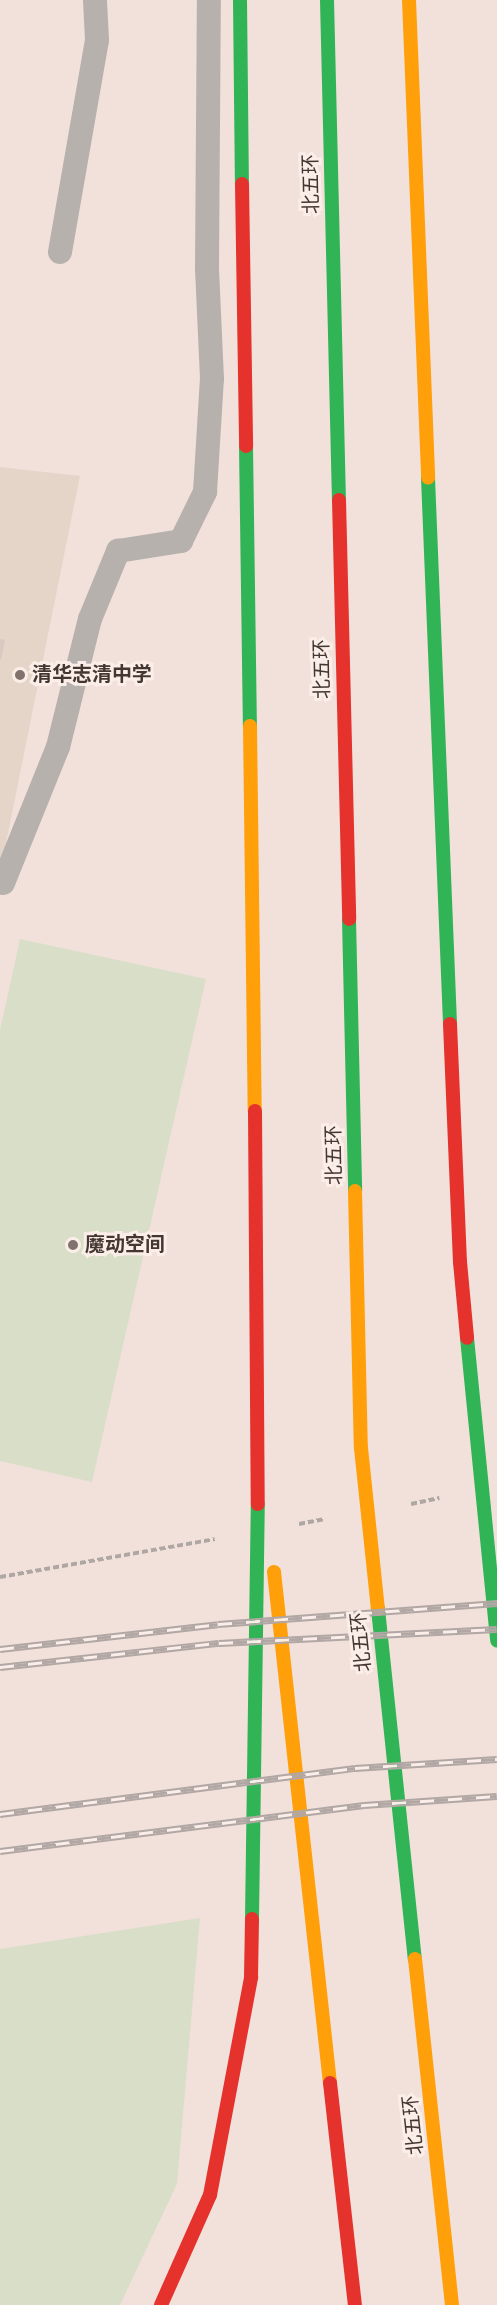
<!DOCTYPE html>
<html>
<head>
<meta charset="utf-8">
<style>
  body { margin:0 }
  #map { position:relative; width:497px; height:2305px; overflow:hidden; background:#f2e1da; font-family:"Sofia Sans Condensed","Noto Sans SC",sans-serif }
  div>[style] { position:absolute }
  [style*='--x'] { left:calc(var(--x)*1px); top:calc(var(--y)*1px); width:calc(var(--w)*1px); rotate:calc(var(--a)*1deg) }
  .education>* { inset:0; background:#e4d5c8 }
  .green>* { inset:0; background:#d9dec9 }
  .building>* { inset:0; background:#dbc8c1 }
  .path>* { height:4px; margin-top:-2px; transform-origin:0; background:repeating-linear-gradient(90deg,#afa7a4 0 6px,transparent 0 9px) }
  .lane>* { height:24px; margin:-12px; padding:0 12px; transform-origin:12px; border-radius:12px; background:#b7b1ae }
  .fast>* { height:14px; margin:-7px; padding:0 7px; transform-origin:7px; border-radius:7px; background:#30b455 }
  .slow>* { height:14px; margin:-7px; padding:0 7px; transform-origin:7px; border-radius:7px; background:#ff9f0a }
  .jam>* { height:14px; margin:-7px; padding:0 7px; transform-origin:7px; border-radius:7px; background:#e5322d }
  .rail>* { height:7px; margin-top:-3.5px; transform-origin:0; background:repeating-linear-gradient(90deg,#fbeee9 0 14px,#b1a7a4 0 28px); box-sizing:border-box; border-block:2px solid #b1a7a4 }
  .dots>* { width:16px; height:16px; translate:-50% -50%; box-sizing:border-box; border:3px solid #fbeee9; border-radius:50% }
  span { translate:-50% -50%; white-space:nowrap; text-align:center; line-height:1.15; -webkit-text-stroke:6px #fbeee9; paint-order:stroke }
  .street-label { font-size:20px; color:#443732 }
  .poi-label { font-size:20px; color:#443732; font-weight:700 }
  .left { translate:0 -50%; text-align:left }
</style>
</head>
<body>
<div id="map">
  <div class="education">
    <div style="clip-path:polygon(0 467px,80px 476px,0 873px)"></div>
  </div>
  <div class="green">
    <div style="clip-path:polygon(20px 939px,206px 979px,92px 1482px,0 1461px,0 1030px)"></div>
    <div style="clip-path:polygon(200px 1918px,177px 2184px,120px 2305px,0 2305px,0 1949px)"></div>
  </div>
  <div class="building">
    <div style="clip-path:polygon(0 639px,5px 640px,1px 660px,0 659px)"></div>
  </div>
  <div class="path">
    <div style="--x:411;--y:1504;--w:29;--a:-12"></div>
    <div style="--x:299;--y:1524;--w:25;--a:-11"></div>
    <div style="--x:0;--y:1577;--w:218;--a:-10"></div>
  </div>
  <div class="lane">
    <div style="--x:60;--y:252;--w:215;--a:-80.1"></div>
    <div style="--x:97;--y:40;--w:40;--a:-92.9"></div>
    <div style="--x:3;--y:883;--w:147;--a:-68"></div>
    <div style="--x:58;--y:747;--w:132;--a:-76"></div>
    <div style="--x:90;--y:619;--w:74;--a:-67.6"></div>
    <div style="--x:118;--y:551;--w:64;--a:-9"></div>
    <div style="--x:181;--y:541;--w:55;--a:-63.9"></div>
    <div style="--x:205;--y:492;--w:113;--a:-86.5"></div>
    <div style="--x:212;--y:379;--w:111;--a:-92.6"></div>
    <div style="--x:207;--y:268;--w:268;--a:-89.6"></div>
  </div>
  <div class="fast">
    <div style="--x:240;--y:0;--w:184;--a:89.4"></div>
    <div style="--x:327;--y:0;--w:500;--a:88.63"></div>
    <div style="--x:246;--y:446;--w:280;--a:89.2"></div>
    <div style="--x:428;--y:478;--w:546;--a:87.69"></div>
    <div style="--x:349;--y:919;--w:272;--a:88.7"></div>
    <div style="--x:467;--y:1338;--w:304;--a:84.3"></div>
    <div style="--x:378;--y:1609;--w:352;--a:84"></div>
    <div style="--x:252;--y:1919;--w:415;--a:-89.2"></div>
  </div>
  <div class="slow">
    <div style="--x:409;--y:0;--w:478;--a:87.7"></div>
    <div style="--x:250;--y:726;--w:385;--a:89.3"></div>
    <div style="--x:355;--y:1191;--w:257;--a:88.7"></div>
    <div style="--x:361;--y:1448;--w:162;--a:84"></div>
    <div style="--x:274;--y:1572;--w:514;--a:83.75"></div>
    <div style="--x:415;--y:1959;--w:348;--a:83.9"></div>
  </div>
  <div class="jam">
    <div style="--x:242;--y:184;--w:262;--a:89.1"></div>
    <div style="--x:339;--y:500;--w:419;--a:88.6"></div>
    <div style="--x:450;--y:1024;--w:238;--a:87.6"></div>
    <div style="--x:460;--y:1262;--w:76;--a:84.7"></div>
    <div style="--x:255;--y:1111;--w:393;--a:89.6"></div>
    <div style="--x:330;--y:2083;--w:223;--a:83.6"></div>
    <div style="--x:161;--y:2305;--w:120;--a:-66"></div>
    <div style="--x:210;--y:2195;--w:222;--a:-79.3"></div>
    <div style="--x:251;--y:1977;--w:58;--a:-89"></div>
  </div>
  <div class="rail">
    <div style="--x:0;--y:1649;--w:219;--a:-6.5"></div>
    <div style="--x:218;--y:1624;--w:280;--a:-4.3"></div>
    <div style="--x:0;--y:1667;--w:220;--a:-6.3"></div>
    <div style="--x:219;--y:1643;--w:278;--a:-2.9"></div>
    <div style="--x:0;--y:1814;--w:358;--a:-7.4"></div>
    <div style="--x:355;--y:1768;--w:142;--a:-3.6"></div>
    <div style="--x:0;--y:1851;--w:367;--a:-7.2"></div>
    <div style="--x:364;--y:1805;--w:133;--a:-3.9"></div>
  </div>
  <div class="dots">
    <div style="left:20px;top:675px;background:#81726d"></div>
    <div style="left:73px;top:1245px;background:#81726d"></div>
  </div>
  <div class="street-label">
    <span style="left:312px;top:184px;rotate:-91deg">北五环</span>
    <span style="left:323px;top:669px;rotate:-91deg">北五环</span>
    <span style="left:335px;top:1155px;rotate:-91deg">北五环</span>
    <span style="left:362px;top:1642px;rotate:-96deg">北五环</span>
    <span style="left:414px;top:2125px;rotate:-96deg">北五环</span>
  </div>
  <div class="poi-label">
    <span class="left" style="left:32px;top:675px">清华志清中学</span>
    <span class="left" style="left:85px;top:1245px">魔动空间</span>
  </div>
</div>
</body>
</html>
